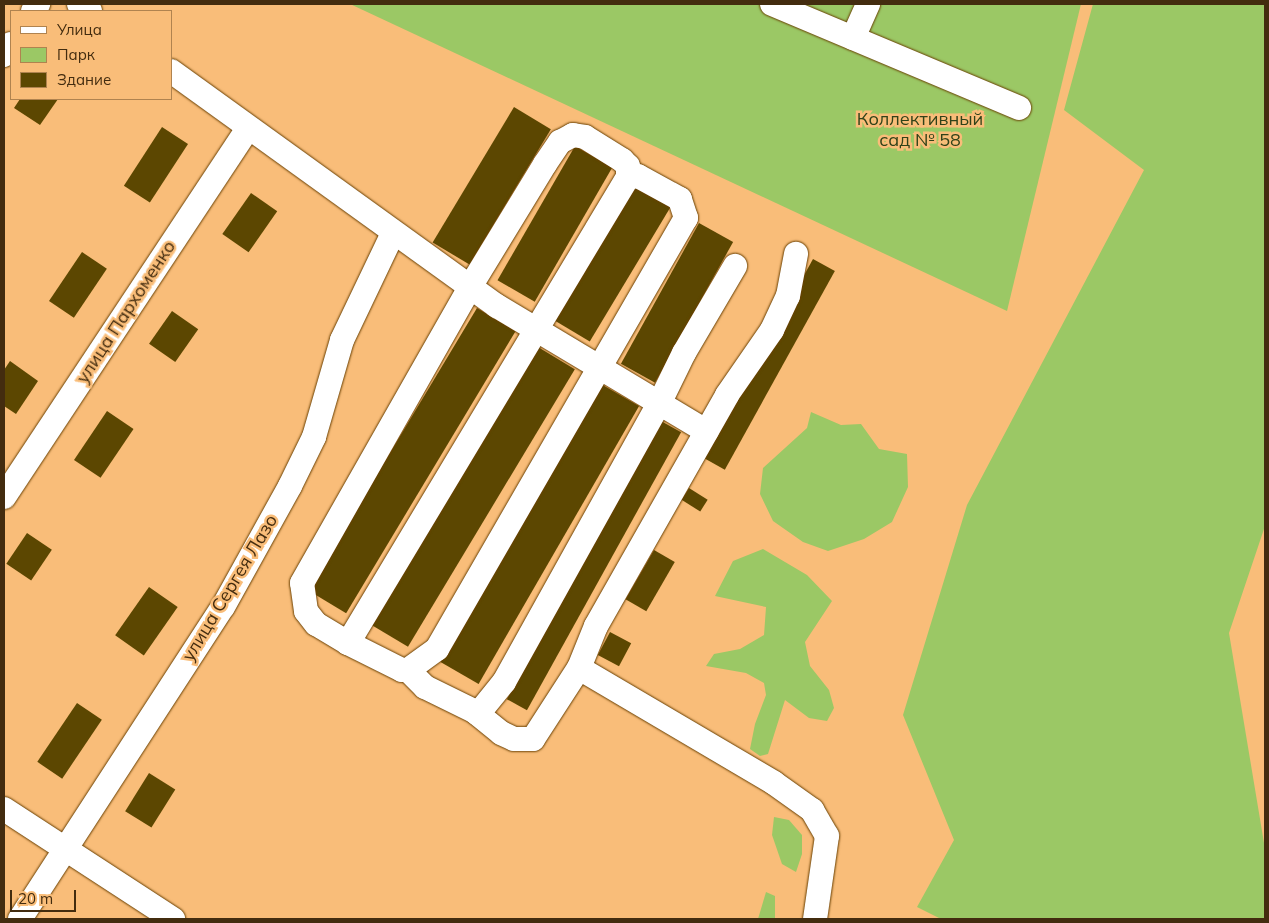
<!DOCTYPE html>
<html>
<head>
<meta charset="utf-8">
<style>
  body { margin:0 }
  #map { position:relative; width:1269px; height:923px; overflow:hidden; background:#f9bd79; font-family:Mulish,sans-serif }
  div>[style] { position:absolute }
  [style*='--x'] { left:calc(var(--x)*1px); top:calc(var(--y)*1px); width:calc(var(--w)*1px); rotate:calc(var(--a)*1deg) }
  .green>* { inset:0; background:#9bc865 }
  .building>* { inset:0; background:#5c4701; transform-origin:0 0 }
  .roads { filter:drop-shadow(0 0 1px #694003) drop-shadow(0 0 1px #694003) }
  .minor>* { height:24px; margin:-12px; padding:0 12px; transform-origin:12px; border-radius:12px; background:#fff }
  span { translate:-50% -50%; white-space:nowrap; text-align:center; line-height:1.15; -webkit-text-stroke:5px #f9bd79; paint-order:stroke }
  .park-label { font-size:18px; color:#304219 }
  .street-label { font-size:18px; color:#432c0f }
  .frame { position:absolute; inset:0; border:5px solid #432c0f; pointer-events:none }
  .legend { position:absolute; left:10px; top:10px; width:162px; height:90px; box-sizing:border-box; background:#f9bd79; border:1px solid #b0834f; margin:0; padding:6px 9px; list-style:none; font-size:15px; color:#432c0f }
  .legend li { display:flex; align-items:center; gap:10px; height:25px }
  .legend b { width:25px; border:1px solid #b0834f }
  .scale { position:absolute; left:10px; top:890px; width:66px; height:22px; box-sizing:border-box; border:2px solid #432c0f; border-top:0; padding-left:6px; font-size:15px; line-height:18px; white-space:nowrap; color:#432c0f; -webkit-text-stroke:4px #f9bd79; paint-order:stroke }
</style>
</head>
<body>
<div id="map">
  <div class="green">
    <div style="clip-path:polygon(350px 4px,1081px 4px,1007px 311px)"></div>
    <div style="clip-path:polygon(1093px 4px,1265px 4px,1265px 526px,1229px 633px,1265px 849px,1265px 919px,941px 919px,917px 907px,954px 840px,903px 715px,967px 505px,1144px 170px,1064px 110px)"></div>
    <div style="clip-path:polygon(811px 412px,841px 425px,861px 424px,879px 449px,907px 454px,908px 487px,892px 522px,864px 539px,828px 551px,803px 542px,773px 521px,760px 494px,763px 468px,807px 428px)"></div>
    <div style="clip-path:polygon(763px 549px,807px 575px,832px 601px,805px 642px,810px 666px,829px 690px,834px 708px,827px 721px,809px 718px,785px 700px,768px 754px,760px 756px,750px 749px,755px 724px,766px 695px,764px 683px,746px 673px,706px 666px,714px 654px,740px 649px,764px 635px,766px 607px,715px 596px,733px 561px)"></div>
    <div style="clip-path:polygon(774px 817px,789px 820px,802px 835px,802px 854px,796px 872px,782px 864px,772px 835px)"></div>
    <div style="clip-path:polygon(766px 892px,775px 896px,775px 919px,758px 919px)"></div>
  </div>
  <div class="building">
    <div style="clip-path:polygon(20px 99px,58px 99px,40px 125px,14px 108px)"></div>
    <div style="left:514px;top:107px;width:43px;height:158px;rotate:31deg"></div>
    <div style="left:162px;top:127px;width:31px;height:70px;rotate:33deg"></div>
    <div style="left:575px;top:146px;width:43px;height:155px;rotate:30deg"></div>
    <div style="left:636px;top:185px;width:41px;height:158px;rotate:31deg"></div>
    <div style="left:251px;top:193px;width:32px;height:50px;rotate:35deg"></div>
    <div style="left:699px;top:223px;width:39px;height:161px;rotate:29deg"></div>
    <div style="left:82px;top:252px;width:30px;height:59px;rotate:34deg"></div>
    <div style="left:813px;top:259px;width:25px;height:227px;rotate:29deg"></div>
    <div style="left:477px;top:308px;width:45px;height:329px;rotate:31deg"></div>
    <div style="left:172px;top:311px;width:32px;height:40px;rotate:35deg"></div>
    <div style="left:538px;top:347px;width:43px;height:324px;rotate:31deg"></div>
    <div style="clip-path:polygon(10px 361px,38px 381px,16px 414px,4px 406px,4px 370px)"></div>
    <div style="left:601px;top:384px;width:44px;height:321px;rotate:30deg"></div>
    <div style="left:107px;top:411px;width:32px;height:59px;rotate:34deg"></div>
    <div style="left:661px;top:421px;width:23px;height:318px;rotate:29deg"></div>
    <div style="left:689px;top:488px;width:22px;height:14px;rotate:32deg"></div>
    <div style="left:27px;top:533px;width:30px;height:37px;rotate:34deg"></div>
    <div style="left:654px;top:550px;width:24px;height:57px;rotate:30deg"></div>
    <div style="left:149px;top:587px;width:35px;height:59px;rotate:35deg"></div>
    <div style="left:610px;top:632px;width:24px;height:26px;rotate:28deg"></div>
    <div style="left:77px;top:703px;width:30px;height:71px;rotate:34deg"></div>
    <div style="left:149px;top:773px;width:31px;height:45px;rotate:32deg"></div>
  </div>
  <div class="roads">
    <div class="minor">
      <div style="--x:79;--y:4;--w:13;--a:32"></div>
      <div style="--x:772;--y:4;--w:268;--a:22.8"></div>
      <div style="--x:33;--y:11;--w:9;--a:-54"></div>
      <div style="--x:853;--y:38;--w:37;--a:-66"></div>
      <div style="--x:4;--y:55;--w:13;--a:-58"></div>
      <div style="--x:171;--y:71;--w:402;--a:35.8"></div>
      <div style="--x:497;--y:306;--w:244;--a:30.9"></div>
      <div style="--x:573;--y:135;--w:12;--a:9"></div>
      <div style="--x:585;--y:137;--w:44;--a:31.9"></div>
      <div style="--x:622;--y:160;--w:8;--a:45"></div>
      <div style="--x:628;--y:166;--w:11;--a:90"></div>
      <div style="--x:628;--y:177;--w:544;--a:121"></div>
      <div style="--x:348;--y:643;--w:37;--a:-149"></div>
      <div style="--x:316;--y:624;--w:16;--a:-128"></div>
      <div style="--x:306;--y:611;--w:28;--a:-98"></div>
      <div style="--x:302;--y:583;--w:340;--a:-60.4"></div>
      <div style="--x:470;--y:287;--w:144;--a:-58.6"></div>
      <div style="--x:545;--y:164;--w:27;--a:-56"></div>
      <div style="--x:560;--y:142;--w:15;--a:-28"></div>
      <div style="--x:4;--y:497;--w:442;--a:-56.5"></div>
      <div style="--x:348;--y:643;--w:60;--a:26.6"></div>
      <div style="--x:402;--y:670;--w:6;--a:0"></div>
      <div style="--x:408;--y:670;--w:36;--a:-36"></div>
      <div style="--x:437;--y:649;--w:498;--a:-60"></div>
      <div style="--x:686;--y:218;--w:20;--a:-108"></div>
      <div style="--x:680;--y:199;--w:48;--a:-151.3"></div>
      <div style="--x:638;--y:176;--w:10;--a:174"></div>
      <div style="--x:579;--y:668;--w:226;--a:30.5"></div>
      <div style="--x:774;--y:783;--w:47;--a:35.4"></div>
      <div style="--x:812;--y:810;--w:30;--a:60"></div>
      <div style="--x:827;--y:836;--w:84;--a:98.2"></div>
      <div style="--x:408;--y:670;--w:24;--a:45"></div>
      <div style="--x:425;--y:687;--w:55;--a:26.1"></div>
      <div style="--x:474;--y:711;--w:35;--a:39"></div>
      <div style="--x:501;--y:733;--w:14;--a:25"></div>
      <div style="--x:514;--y:739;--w:19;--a:0"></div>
      <div style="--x:533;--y:739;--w:85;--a:-57.1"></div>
      <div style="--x:579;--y:668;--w:45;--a:-68"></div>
      <div style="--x:596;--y:626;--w:266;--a:-60.4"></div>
      <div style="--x:727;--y:395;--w:79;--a:-55.3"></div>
      <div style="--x:772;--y:330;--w:38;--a:-65"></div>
      <div style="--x:788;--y:296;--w:43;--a:-79.2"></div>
      <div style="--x:478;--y:714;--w:41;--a:-50.9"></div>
      <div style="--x:504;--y:682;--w:318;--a:-60.9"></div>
      <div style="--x:659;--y:404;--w:57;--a:-63.9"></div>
      <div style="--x:684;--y:353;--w:101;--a:-59.6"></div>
      <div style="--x:4;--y:809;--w:202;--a:33.1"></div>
      <div style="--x:20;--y:919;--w:372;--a:-57"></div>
      <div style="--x:223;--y:607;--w:138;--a:-61"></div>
      <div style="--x:290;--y:486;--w:55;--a:-63.9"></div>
      <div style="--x:314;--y:437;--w:101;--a:-73.9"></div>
      <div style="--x:342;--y:340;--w:119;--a:-64.5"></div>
    </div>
  </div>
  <div class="park-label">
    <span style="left:920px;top:130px">Коллективный<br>сад № 58</span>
  </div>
  <div class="street-label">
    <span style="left:126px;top:312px;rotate:-57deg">улица Пархоменко</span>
    <span style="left:230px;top:588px;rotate:-59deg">улица Сергея Лазо</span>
  </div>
  <div class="frame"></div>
  <ul class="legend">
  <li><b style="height:6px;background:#fff"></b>Улица</li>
  <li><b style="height:14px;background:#9bc865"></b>Парк</li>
  <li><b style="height:14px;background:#5c4701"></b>Здание</li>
  </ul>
  <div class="scale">20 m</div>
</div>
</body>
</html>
